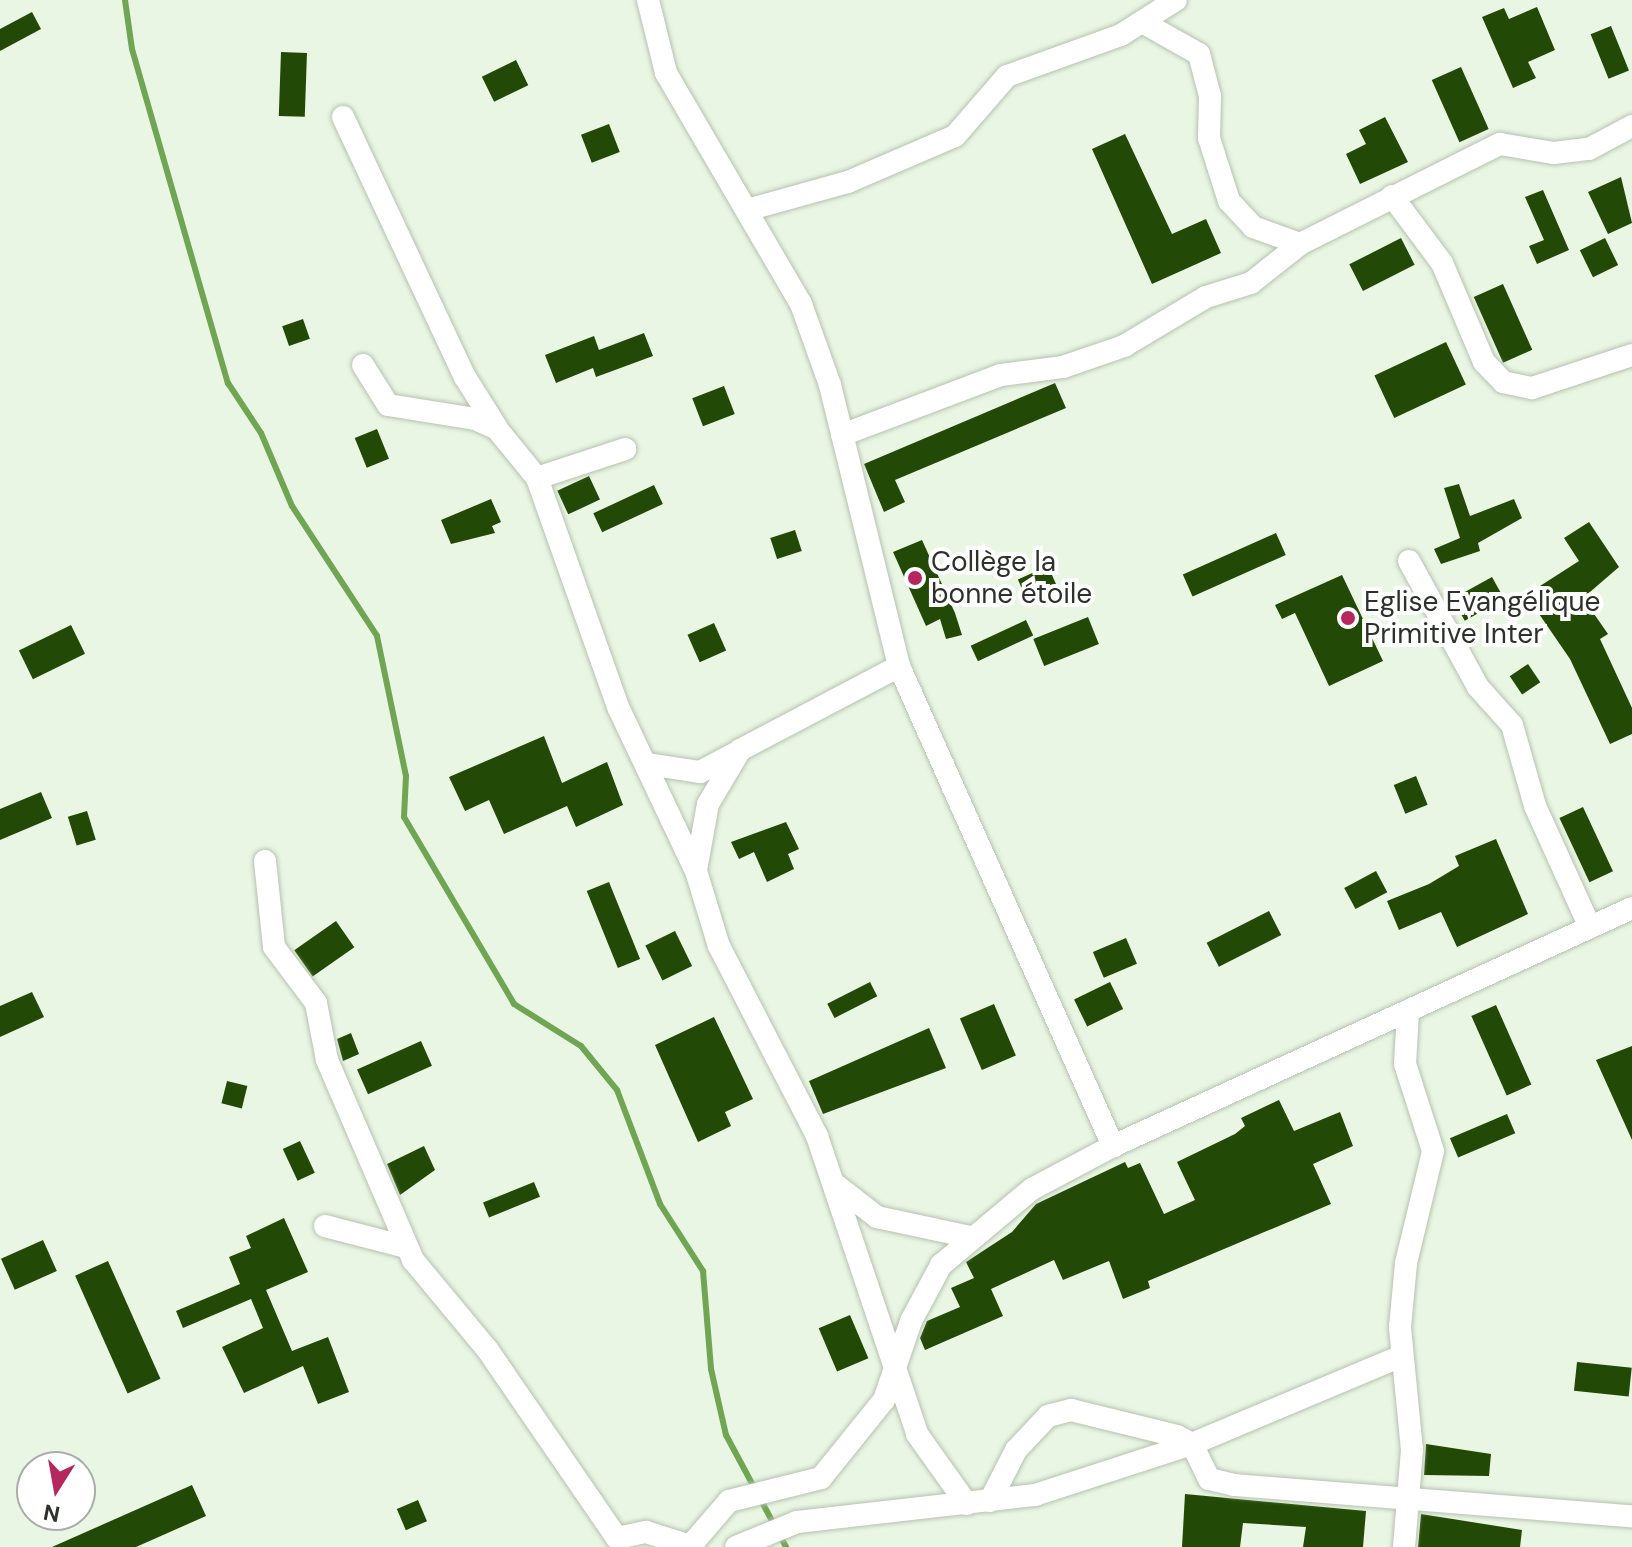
<!DOCTYPE html>
<html>
<head>
<meta charset="utf-8">
<style>
  body { margin:0 }
  #map { position:relative; width:1632px; height:1547px; overflow:hidden; background:#e9f6e3; font-family:"DM Sans",sans-serif }
  div>[style] { position:absolute }
  [style*='--x'] { left:calc(var(--x)*1px); top:calc(var(--y)*1px); width:calc(var(--w)*1px); rotate:calc(var(--a)*1deg) }
  .stream>* { height:6px; margin:-3px; padding:0 3px; transform-origin:3px; border-radius:3px; background:#70a653 }
  .building>* { inset:0; background:#224906; transform-origin:0 0 }
  .roads { filter:drop-shadow(0 0 2px #b6c2b1) drop-shadow(0 0 2px #b6c2b1) }
  .minor>* { height:22px; margin:-11px; padding:0 11px; transform-origin:11px; border-radius:11px; background:#fff }
  .dots>* { width:22px; height:22px; translate:-50% -50%; box-sizing:border-box; border:4px solid #fff; border-radius:50% }
  span { translate:-50% -50%; white-space:nowrap; text-align:center; line-height:1.15; -webkit-text-stroke:8px #fff; paint-order:stroke }
  .poi-label { font-size:28px; color:#2c312a }
  .left { translate:0 -50%; text-align:left }
  .north { position:absolute; left:16px; top:1451px; width:80px; height:80px; box-sizing:border-box; background:#fff; border:2px solid #abadaa; border-radius:50%; rotate:191deg; font-size:22px; font-weight:700; line-height:32px; text-align:center; color:#2c312a }
  .north::after { content:''; display:block; margin:auto; width:28px; height:36px; background:#b6285d; clip-path:polygon(50% 0,100% 100%,50% 72%,0 100%) }
</style>
</head>
<body>
<div id="map">
  <div class="stream">
    <div style="--x:125;--y:0;--w:49;--a:81.9"></div>
    <div style="--x:132;--y:49;--w:348;--a:74"></div>
    <div style="--x:228;--y:383;--w:60;--a:56.6"></div>
    <div style="--x:261;--y:433;--w:79;--a:67"></div>
    <div style="--x:292;--y:506;--w:155;--a:56.8"></div>
    <div style="--x:377;--y:636;--w:143;--a:78.3"></div>
    <div style="--x:406;--y:776;--w:41;--a:92.8"></div>
    <div style="--x:404;--y:817;--w:217;--a:59.5"></div>
    <div style="--x:514;--y:1004;--w:79;--a:32.1"></div>
    <div style="--x:581;--y:1046;--w:57;--a:50.7"></div>
    <div style="--x:617;--y:1090;--w:122;--a:69.3"></div>
    <div style="--x:660;--y:1204;--w:80;--a:57.3"></div>
    <div style="--x:703;--y:1271;--w:98;--a:85.3"></div>
    <div style="--x:711;--y:1369;--w:68;--a:77.2"></div>
    <div style="--x:726;--y:1435;--w:127;--a:61.8"></div>
  </div>
  <div class="building">
    <div style="clip-path:polygon(1537px 7px,1555px 50px,1528px 62px,1536px 78px,1513px 88px,1482px 17px,1504px 8px,1509px 19px)"></div>
    <div style="clip-path:polygon(32px 12px,41px 29px,0 51px,0 29px)"></div>
    <div style="left:1611px;top:26px;width:48px;height:22px;rotate:68deg"></div>
    <div style="left:281px;top:52px;width:26px;height:64px;rotate:2deg"></div>
    <div style="left:516px;top:60px;width:28px;height:38px;rotate:64deg"></div>
    <div style="left:1461px;top:67px;width:68px;height:32px;rotate:66deg"></div>
    <div style="clip-path:polygon(1385px 117px,1408px 162px,1360px 184px,1346px 154px,1366px 144px,1359px 130px)"></div>
    <div style="left:609px;top:124px;width:30px;height:30px;rotate:69deg"></div>
    <div style="clip-path:polygon(1125px 134px,1172px 234px,1206px 219px,1221px 253px,1152px 284px,1092px 149px)"></div>
    <div style="clip-path:polygon(1621px 177px,1632px 223px,1608px 234px,1588px 192px)"></div>
    <div style="clip-path:polygon(1543px 190px,1569px 250px,1537px 264px,1529px 246px,1544px 240px,1525px 197px)"></div>
    <div style="left:1401px;top:238px;width:30px;height:58px;rotate:63deg"></div>
    <div style="left:1605px;top:238px;width:30px;height:28px;rotate:64deg"></div>
    <div style="left:1503px;top:284px;width:72px;height:32px;rotate:66deg"></div>
    <div style="left:303px;top:319px;width:21px;height:22px;rotate:71deg"></div>
    <div style="clip-path:polygon(644px 333px,653px 356px,596px 377px,593px 368px,556px 383px,545px 355px,594px 336px,599px 350px)"></div>
    <div style="left:1446px;top:342px;width:47px;height:79px;rotate:65deg"></div>
    <div style="clip-path:polygon(1055px 383px,1066px 408px,895px 480px,905px 502px,884px 512px,864px 464px)"></div>
    <div style="left:724px;top:386px;width:30px;height:34px;rotate:69deg"></div>
    <div style="left:377px;top:429px;width:32px;height:24px;rotate:68deg"></div>
    <div style="left:589px;top:476px;width:26px;height:35px;rotate:65deg"></div>
    <div style="clip-path:polygon(1459px 484px,1470px 516px,1514px 499px,1522px 518px,1478px 543px,1480px 551px,1441px 564px,1434px 549px,1460px 538px,1444px 488px)"></div>
    <div style="left:654px;top:485px;width:21px;height:67px;rotate:65deg"></div>
    <div style="clip-path:polygon(491px 499px,501px 522px,492px 526px,495px 533px,451px 544px,441px 520px)"></div>
    <div style="clip-path:polygon(1589px 522px,1619px 567px,1583px 598px,1608px 634px,1600px 639px,1632px 708px,1632px 734px,1610px 744px,1570px 659px,1526px 595px,1579px 561px,1564px 538px)"></div>
    <div style="left:795px;top:530px;width:22px;height:26px;rotate:72deg"></div>
    <div style="left:1276px;top:533px;width:24px;height:102px;rotate:66deg"></div>
    <div style="clip-path:polygon(922px 540px,955px 613px,962px 635px,946px 639px,940px 619px,926px 626px,893px 552px)"></div>
    <div style="left:1048px;top:566px;width:27px;height:33px;rotate:66deg"></div>
    <div style="clip-path:polygon(1342px 575px,1383px 661px,1329px 686px,1295px 613px,1282px 619px,1275px 605px)"></div>
    <div style="left:1492px;top:577px;width:25px;height:45px;rotate:61deg"></div>
    <div style="left:1088px;top:617px;width:29px;height:59px;rotate:68deg"></div>
    <div style="left:1026px;top:620px;width:17px;height:61px;rotate:65deg"></div>
    <div style="left:714px;top:623px;width:30px;height:29px;rotate:66deg"></div>
    <div style="left:71px;top:625px;width:32px;height:58px;rotate:64deg"></div>
    <div style="left:1528px;top:664px;width:22px;height:22px;rotate:56deg"></div>
    <div style="clip-path:polygon(544px 736px,562px 783px,607px 762px,623px 805px,576px 827px,567px 806px,504px 834px,489px 800px,465px 811px,449px 777px)"></div>
    <div style="left:1416px;top:776px;width:31px;height:24px;rotate:68deg"></div>
    <div style="clip-path:polygon(41px 792px,52px 818px,0 840px,0 809px)"></div>
    <div style="left:1583px;top:807px;width:71px;height:26px;rotate:65deg"></div>
    <div style="left:87px;top:811px;width:30px;height:20px;rotate:73deg"></div>
    <div style="clip-path:polygon(786px 822px,799px 849px,788px 854px,794px 869px,767px 882px,754px 852px,739px 859px,731px 842px)"></div>
    <div style="clip-path:polygon(1496px 839px,1528px 914px,1457px 947px,1441px 912px,1399px 930px,1387px 901px,1429px 884px,1459px 866px,1455px 856px)"></div>
    <div style="left:1376px;top:871px;width:24px;height:36px;rotate:62deg"></div>
    <div style="left:609px;top:882px;width:83px;height:24px;rotate:68deg"></div>
    <div style="left:1269px;top:911px;width:27px;height:70px;rotate:63deg"></div>
    <div style="left:336px;top:921px;width:32px;height:51px;rotate:55deg"></div>
    <div style="left:675px;top:931px;width:39px;height:33px;rotate:64deg"></div>
    <div style="left:1126px;top:938px;width:28px;height:36px;rotate:67deg"></div>
    <div style="left:870px;top:982px;width:16px;height:48px;rotate:63deg"></div>
    <div style="left:1110px;top:982px;width:30px;height:40px;rotate:64deg"></div>
    <div style="clip-path:polygon(32px 992px,44px 1017px,0 1037px,0 1006px)"></div>
    <div style="left:994px;top:1004px;width:56px;height:37px;rotate:67deg"></div>
    <div style="left:1496px;top:1005px;width:87px;height:27px;rotate:66deg"></div>
    <div style="clip-path:polygon(714px 1017px,753px 1099px,725px 1112px,731px 1126px,698px 1142px,655px 1045px)"></div>
    <div style="clip-path:polygon(929px 1028px,946px 1068px,823px 1114px,809px 1081px)"></div>
    <div style="clip-path:polygon(351px 1033px,359px 1054px,343px 1061px,337px 1039px)"></div>
    <div style="left:421px;top:1041px;width:27px;height:70px;rotate:66deg"></div>
    <div style="clip-path:polygon(1632px 1046px,1632px 1140px,1596px 1060px)"></div>
    <div style="left:227px;top:1081px;width:21px;height:23px;rotate:14deg"></div>
    <div style="clip-path:polygon(1279px 1100px,1294px 1131px,1340px 1112px,1353px 1146px,1313px 1164px,1331px 1204px,1148px 1281px,1150px 1288px,1123px 1299px,1109px 1261px,1063px 1280px,1054px 1260px,991px 1289px,1003px 1316px,925px 1350px,920px 1338px,927px 1321px,960px 1307px,951px 1288px,974px 1278px,966px 1262px,1012px 1232px,1036px 1204px,1125px 1162px,1128px 1168px,1140px 1163px,1164px 1214px,1195px 1200px,1177px 1162px,1235px 1134px,1245px 1126px,1241px 1118px)"></div>
    <div style="left:1507px;top:1114px;width:21px;height:62px;rotate:67deg"></div>
    <div style="left:300px;top:1141px;width:35px;height:19px;rotate:65deg"></div>
    <div style="clip-path:polygon(424px 1146px,435px 1170px,400px 1195px,387px 1164px)"></div>
    <div style="left:534px;top:1182px;width:16px;height:55px;rotate:68deg"></div>
    <div style="clip-path:polygon(284px 1218px,308px 1272px,266px 1290px,292px 1351px,328px 1337px,349px 1392px,318px 1404px,303px 1366px,244px 1393px,222px 1347px,263px 1328px,251px 1299px,183px 1328px,176px 1311px,240px 1284px,229px 1257px,251px 1248px,246px 1236px)"></div>
    <div style="left:43px;top:1240px;width:34px;height:46px;rotate:66deg"></div>
    <div style="left:108px;top:1261px;width:129px;height:36px;rotate:66deg"></div>
    <div style="left:850px;top:1315px;width:47px;height:34px;rotate:67deg"></div>
    <div style="left:1577px;top:1362px;width:55px;height:29px;rotate:6deg"></div>
    <div style="clip-path:polygon(1426px 1444px,1491px 1454px,1489px 1476px,1424px 1475px)"></div>
    <div style="clip-path:polygon(192px 1485px,206px 1516px,136px 1547px,52px 1547px)"></div>
    <div style="clip-path:polygon(1185px 1494px,1366px 1511px,1363px 1547px,1303px 1547px,1306px 1527px,1243px 1523px,1240px 1547px,1182px 1547px)"></div>
    <div style="left:418px;top:1500px;width:23px;height:23px;rotate:67deg"></div>
    <div style="clip-path:polygon(1421px 1514px,1522px 1530px,1520px 1547px,1418px 1547px)"></div>
  </div>
  <div class="roads">
    <div class="minor">
      <div style="--x:648;--y:0;--w:75;--a:76.1"></div>
      <div style="--x:666;--y:73;--w:268;--a:59.7"></div>
      <div style="--x:801;--y:304;--w:86;--a:70.3"></div>
      <div style="--x:830;--y:385;--w:289;--a:76.2"></div>
      <div style="--x:899;--y:666;--w:526;--a:65.97"></div>
      <div style="--x:1113;--y:1146;--w:571;--a:-24.63"></div>
      <div style="--x:1142;--y:22;--w:65;--a:29.3"></div>
      <div style="--x:1199;--y:54;--w:43;--a:75.3"></div>
      <div style="--x:1210;--y:96;--w:42;--a:91.4"></div>
      <div style="--x:1209;--y:138;--w:66;--a:72.4"></div>
      <div style="--x:1229;--y:201;--w:35;--a:47"></div>
      <div style="--x:1253;--y:227;--w:50;--a:19.9"></div>
      <div style="--x:343;--y:117;--w:287;--a:64.9"></div>
      <div style="--x:465;--y:377;--w:60;--a:57.9"></div>
      <div style="--x:1392;--y:196;--w:84;--a:53.3"></div>
      <div style="--x:1442;--y:263;--w:108;--a:67"></div>
      <div style="--x:1484;--y:362;--w:28;--a:46"></div>
      <div style="--x:1503;--y:382;--w:30;--a:12"></div>
      <div style="--x:1532;--y:388;--w:105;--a:-18.3"></div>
      <div style="--x:747;--y:210;--w:105;--a:-15.5"></div>
      <div style="--x:848;--y:182;--w:116;--a:-23.3"></div>
      <div style="--x:955;--y:136;--w:79;--a:-49.1"></div>
      <div style="--x:1007;--y:76;--w:121;--a:-19.8"></div>
      <div style="--x:1121;--y:35;--w:65;--a:-32.5"></div>
      <div style="--x:363;--y:365;--w:47;--a:58"></div>
      <div style="--x:388;--y:405;--w:88;--a:9.1"></div>
      <div style="--x:475;--y:419;--w:24;--a:24"></div>
      <div style="--x:497;--y:429;--w:63;--a:50.8"></div>
      <div style="--x:537;--y:478;--w:243;--a:70.5"></div>
      <div style="--x:618;--y:707;--w:182;--a:64.6"></div>
      <div style="--x:696;--y:871;--w:78;--a:73"></div>
      <div style="--x:719;--y:946;--w:214;--a:62.7"></div>
      <div style="--x:817;--y:1136;--w:314;--a:71.4"></div>
      <div style="--x:917;--y:1434;--w:86;--a:54.5"></div>
      <div style="--x:842;--y:435;--w:170;--a:-20.7"></div>
      <div style="--x:1001;--y:375;--w:63;--a:-7.4"></div>
      <div style="--x:1063;--y:367;--w:65;--a:-19"></div>
      <div style="--x:1124;--y:346;--w:96;--a:-30.9"></div>
      <div style="--x:1206;--y:297;--w:47;--a:-17.3"></div>
      <div style="--x:1251;--y:283;--w:63;--a:-38.5"></div>
      <div style="--x:1300;--y:244;--w:224;--a:-26.6"></div>
      <div style="--x:1500;--y:144;--w:55;--a:9.5"></div>
      <div style="--x:1554;--y:153;--w:35;--a:-7"></div>
      <div style="--x:1589;--y:149;--w:49;--a:-28.1"></div>
      <div style="--x:537;--y:478;--w:93;--a:-18.2"></div>
      <div style="--x:1409;--y:561;--w:144;--a:61.3"></div>
      <div style="--x:1478;--y:687;--w:51;--a:48.2"></div>
      <div style="--x:1512;--y:725;--w:84;--a:74.1"></div>
      <div style="--x:1535;--y:806;--w:133;--a:65.6"></div>
      <div style="--x:648;--y:764;--w:53;--a:8.7"></div>
      <div style="--x:700;--y:772;--w:40;--a:-28"></div>
      <div style="--x:265;--y:861;--w:86;--a:84"></div>
      <div style="--x:274;--y:947;--w:70;--a:53.1"></div>
      <div style="--x:316;--y:1003;--w:58;--a:79.1"></div>
      <div style="--x:327;--y:1060;--w:218;--a:66.7"></div>
      <div style="--x:413;--y:1260;--w:116;--a:50.3"></div>
      <div style="--x:487;--y:1349;--w:229;--a:55.5"></div>
      <div style="--x:617;--y:1538;--w:30;--a:-12"></div>
      <div style="--x:646;--y:1532;--w:50;--a:17.4"></div>
      <div style="--x:696;--y:870;--w:67;--a:-79.7"></div>
      <div style="--x:708;--y:804;--w:63;--a:-59.3"></div>
      <div style="--x:740;--y:750;--w:180;--a:-27.8"></div>
      <div style="--x:837;--y:1186;--w:51;--a:37.8"></div>
      <div style="--x:877;--y:1217;--w:95;--a:12.1"></div>
      <div style="--x:325;--y:1226;--w:84;--a:14.5"></div>
      <div style="--x:990;--y:1501;--w:57;--a:-63"></div>
      <div style="--x:1016;--y:1450;--w:47;--a:-46.7"></div>
      <div style="--x:1048;--y:1416;--w:24;--a:-15"></div>
      <div style="--x:1071;--y:1410;--w:109;--a:13.8"></div>
      <div style="--x:1177;--y:1436;--w:17;--a:28"></div>
      <div style="--x:1192;--y:1444;--w:39;--a:64"></div>
      <div style="--x:1209;--y:1479;--w:26;--a:13"></div>
      <div style="--x:1234;--y:1485;--w:399;--a:4.5"></div>
      <div style="--x:691;--y:1545;--w:58;--a:-49.2"></div>
      <div style="--x:729;--y:1501;--w:95;--a:-14"></div>
      <div style="--x:821;--y:1478;--w:100;--a:-51.1"></div>
      <div style="--x:884;--y:1400;--w:83;--a:-71.1"></div>
      <div style="--x:911;--y:1321;--w:64;--a:-61.8"></div>
      <div style="--x:941;--y:1265;--w:119;--a:-39.9"></div>
      <div style="--x:1032;--y:1189;--w:92;--a:-28"></div>
      <div style="--x:736;--y:1547;--w:66;--a:-22.3"></div>
      <div style="--x:797;--y:1522;--w:240;--a:-6.5"></div>
      <div style="--x:1035;--y:1495;--w:165;--a:-18"></div>
      <div style="--x:1192;--y:1444;--w:225;--a:-22.8"></div>
      <div style="--x:1404;--y:1547;--w:97;--a:-85.3"></div>
      <div style="--x:1412;--y:1450;--w:124;--a:-95.6"></div>
      <div style="--x:1400;--y:1327;--w:64;--a:-84.6"></div>
      <div style="--x:1406;--y:1263;--w:115;--a:-76.4"></div>
      <div style="--x:1433;--y:1151;--w:91;--a:-107.8"></div>
      <div style="--x:1405;--y:1064;--w:52;--a:-86.7"></div>
    </div>
  </div>
  <div class="dots">
    <div style="left:915px;top:578px;background:#b6285d"></div>
    <div style="left:1348px;top:618px;background:#b6285d"></div>
  </div>
  <div class="poi-label">
    <span class="left" style="left:931px;top:578px">Collège la<br>bonne étoile</span>
    <span class="left" style="left:1364px;top:618px">Eglise Evangélique<br>Primitive Inter</span>
  </div>
  <div class="north">N</div>
</div>
</body>
</html>
